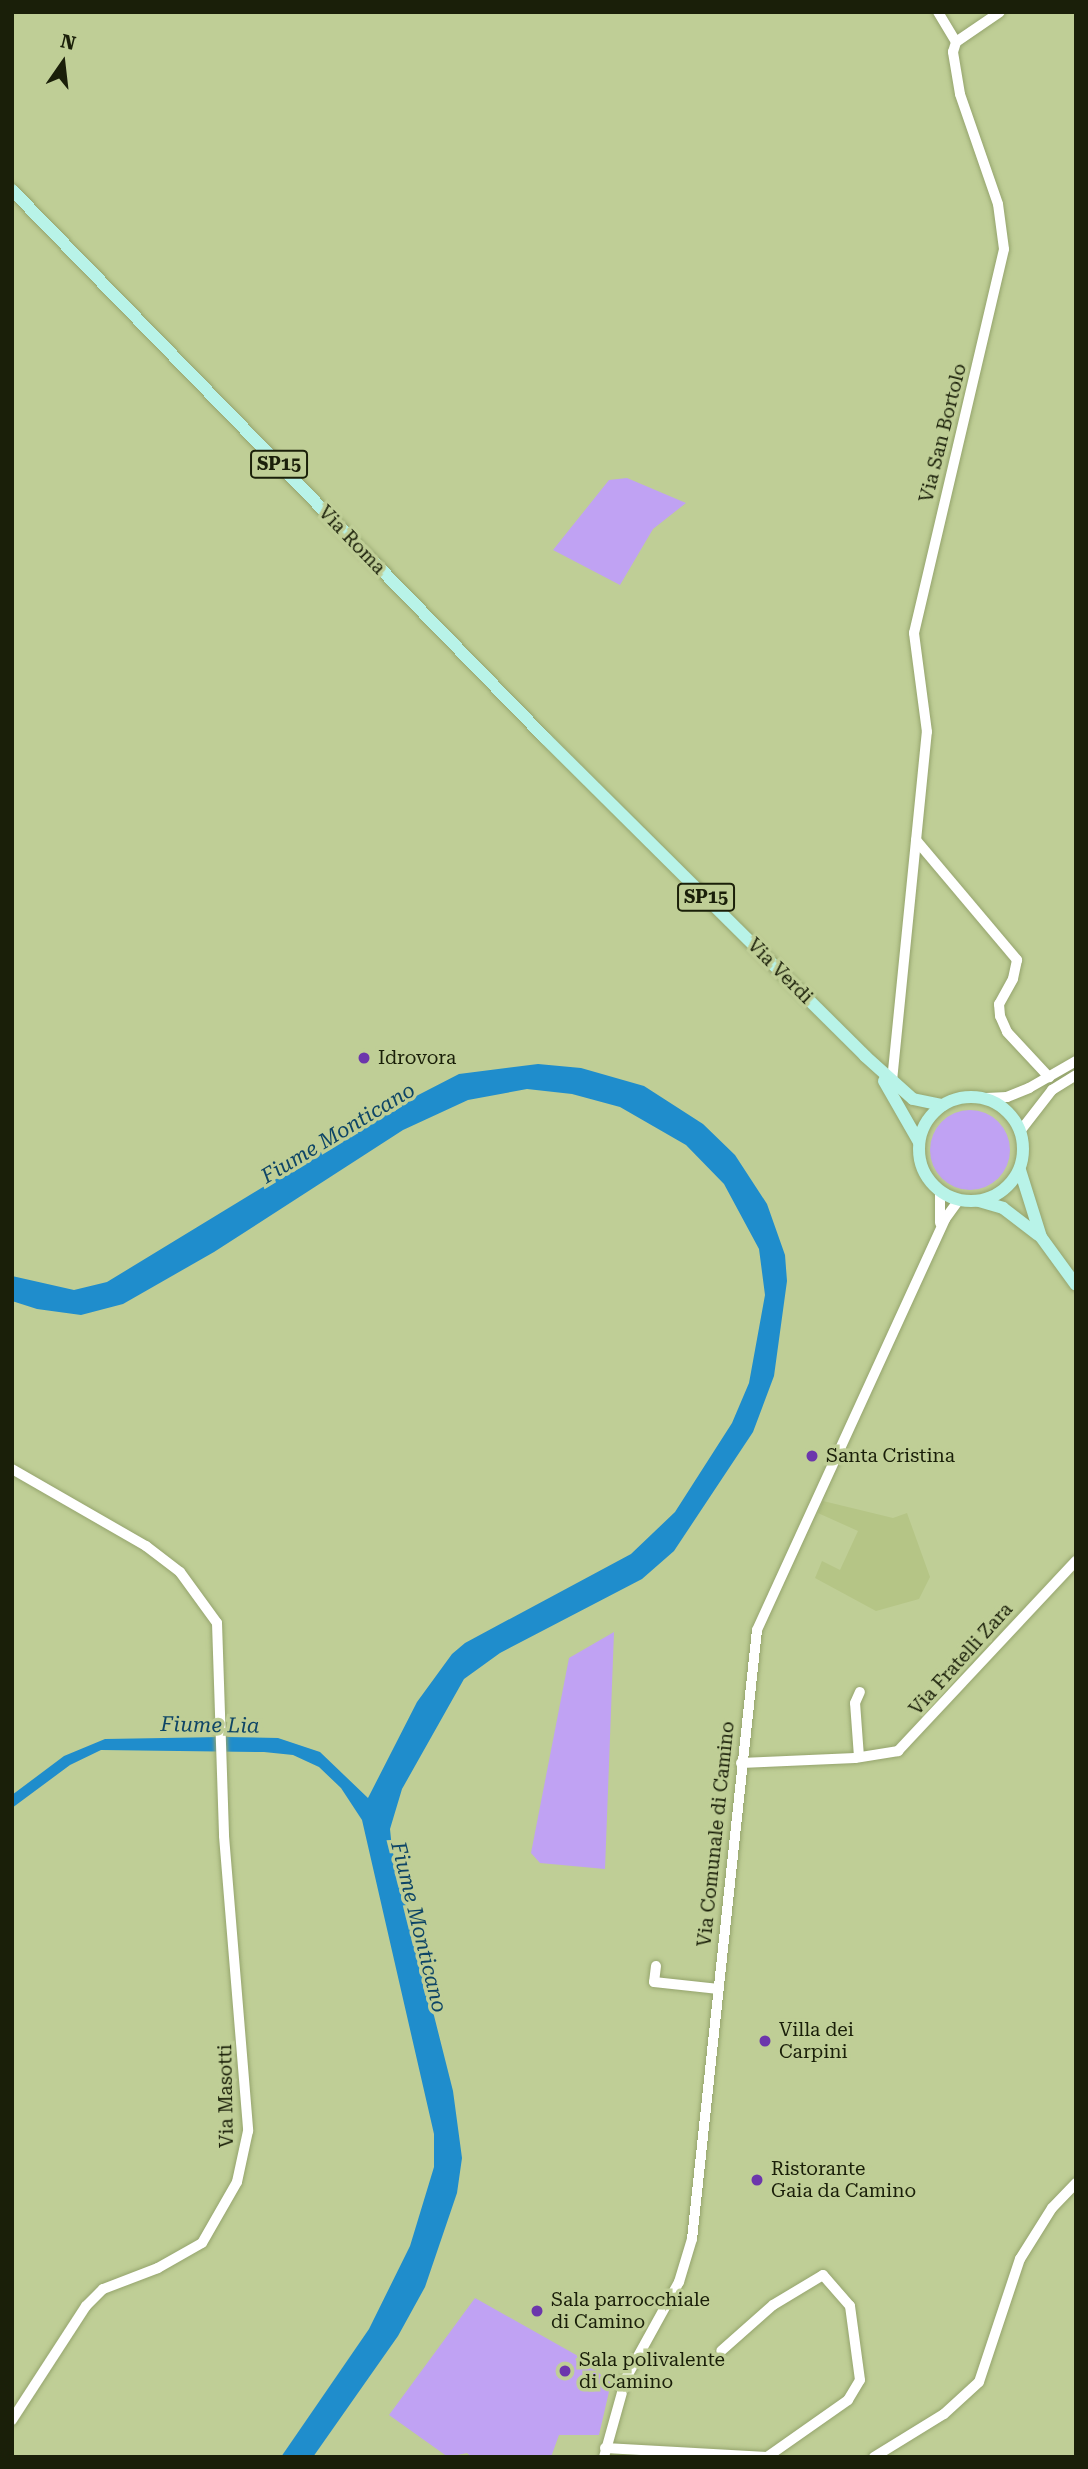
<!DOCTYPE html>
<html>
<head>
<meta charset="utf-8">
<style>
  body { margin:0 }
  #map { position:relative; width:1088px; height:2469px; overflow:hidden; background:#bfce96; font-family:"Roboto Serif",serif }
  div>[style] { position:absolute }
  [style*='--x'] { left:calc(var(--x)*1px); top:calc(var(--y)*1px); width:calc(var(--w)*1px); rotate:calc(var(--a)*1deg) }
  .built>* { inset:0; background:#b5c586 }
  .green>* { inset:0; background:#c0a2f3 }
  .round { border-radius:50% }
  .water>* { inset:0; background:#1f8dcc }
  .roads { filter:drop-shadow(0 0 2px #95a46d) drop-shadow(0 0 2px #95a46d) }
  .minor>* { height:10px; margin:-5px; padding:0 5px; transform-origin:5px; border-radius:5px; background:#fff }
  .major>* { height:12px; margin:-6px; padding:0 6px; transform-origin:6px; border-radius:6px; background:#b8f3e8 }
  .major>.ring { margin:-6px; padding:0; box-sizing:content-box; background:none; border:12px solid #b8f3e8; border-radius:50% }
  .dots>* { width:19px; height:19px; translate:-50% -50%; box-sizing:border-box; border:4px solid #bfce96; border-radius:50% }
  span { translate:-50% -50%; white-space:nowrap; text-align:center; line-height:1.15; -webkit-text-stroke:7px #bfce96; paint-order:stroke }
  .shield-label span { padding:2px 5px; background:#bfce96; border:2px solid; border-radius:5px; -webkit-text-stroke-width:0 }
  .shield-label { font-size:18px; color:#1a1f09; font-weight:700 }
  .street-label { font-size:19px; color:#1a1f09 }
  .poi-label { font-size:19px; color:#1a1f09 }
  .left { translate:0 -50%; text-align:left }
  .water-label { font-size:21px; color:#0e4566; font-style:italic }
  .frame { position:absolute; inset:0; border:14px solid #1a1f09; pointer-events:none }
  .north { position:absolute; left:28px; top:28px; width:70px; height:70px; -webkit-text-stroke:5px #bfce96; paint-order:stroke; rotate:14deg; font-size:19px; font-weight:700; line-height:28px; text-align:center; color:#1a1f09 }
  .north::after { content:''; display:block; margin:auto; width:24px; height:32px; background:#1a1f09; clip-path:polygon(50% 0,100% 100%,50% 72%,0 100%) }
</style>
</head>
<body>
<div id="map">
  <div class="built">
    <div style="clip-path:polygon(823px 1501px,893px 1518px,907px 1513px,930px 1577px,919px 1599px,876px 1611px,815px 1578px,822px 1561px,840px 1570px,858px 1531px,818px 1513px)"></div>
  </div>
  <div class="green">
    <div style="clip-path:polygon(627px 478px,686px 503px,653px 529px,620px 585px,553px 550px,609px 480px)"></div>
    <div class="round" style="left:930px;top:1110px;width:80px;height:80px"></div>
    <div style="clip-path:polygon(614px 1632px,605px 1869px,540px 1863px,531px 1853px,569px 1658px)"></div>
    <div style="clip-path:polygon(475px 2298px,578px 2356px,611px 2383px,599px 2435px,559px 2435px,551px 2457px,472px 2457px,467px 2453px,448px 2457px,389px 2415px)"></div>
  </div>
  <div class="water">
    <div style="clip-path:polygon(538px 1064px,581px 1068px,644px 1086px,703px 1124px,735px 1155px,767px 1204px,785px 1255px,787px 1281px,774px 1376px,753px 1432px,674px 1551px,642px 1579px,500px 1653px,464px 1679px,402px 1789px,390px 1829px,392px 1849px,453px 2091px,462px 2158px,457px 2193px,425px 2287px,398px 2336px,313px 2457px,281px 2457px,369px 2329px,410px 2246px,434px 2167px,434px 2134px,362px 1820px,341px 1788px,319px 1767px,293px 1755px,264px 1752px,101px 1750px,70px 1765px,12px 1808px,12px 1795px,64px 1756px,105px 1739px,223px 1737px,278px 1738px,320px 1752px,368px 1798px,417px 1702px,452px 1654px,465px 1643px,631px 1554px,675px 1512px,732px 1423px,749px 1383px,765px 1295px,759px 1249px,724px 1184px,686px 1145px,620px 1107px,572px 1094px,527px 1089px,468px 1100px,403px 1130px,214px 1252px,123px 1304px,81px 1315px,37px 1309px,12px 1301px,12px 1276px,74px 1290px,107px 1282px,393px 1108px,459px 1074px)"></div>
  </div>
  <div class="roads">
    <div class="minor">
      <div style="--x:938;--y:12;--w:35;--a:59"></div>
      <div style="--x:956;--y:42;--w:53;--a:-34.3"></div>
      <div style="--x:916;--y:840;--w:157;--a:49.9"></div>
      <div style="--x:1017;--y:960;--w:19;--a:102"></div>
      <div style="--x:1013;--y:979;--w:29;--a:119"></div>
      <div style="--x:999;--y:1004;--w:12;--a:85"></div>
      <div style="--x:1000;--y:1016;--w:17;--a:66"></div>
      <div style="--x:1007;--y:1032;--w:62;--a:47"></div>
      <div style="--x:892;--y:1081;--w:351;--a:-84.3"></div>
      <div style="--x:927;--y:732;--w:100;--a:-97.5"></div>
      <div style="--x:914;--y:633;--w:394;--a:-76.8"></div>
      <div style="--x:1004;--y:249;--w:45;--a:-97.6"></div>
      <div style="--x:998;--y:204;--w:116;--a:-109.1"></div>
      <div style="--x:960;--y:94;--w:43;--a:-99.5"></div>
      <div style="--x:953;--y:52;--w:10;--a:-73"></div>
      <div style="--x:986;--y:1098;--w:21;--a:-3"></div>
      <div style="--x:1007;--y:1097;--w:24;--a:-22"></div>
      <div style="--x:1029;--y:1088;--w:54;--a:-29.9"></div>
      <div style="--x:1021;--y:1130;--w:51;--a:-52.2"></div>
      <div style="--x:1052;--y:1090;--w:28;--a:-32"></div>
      <div style="--x:940;--y:1191;--w:32;--a:90"></div>
      <div style="--x:12;--y:1469;--w:155;--a:29.9"></div>
      <div style="--x:146;--y:1546;--w:43;--a:37.4"></div>
      <div style="--x:180;--y:1572;--w:63;--a:54"></div>
      <div style="--x:217;--y:1623;--w:213;--a:88.1"></div>
      <div style="--x:224;--y:1836;--w:296;--a:85.3"></div>
      <div style="--x:248;--y:2131;--w:52;--a:102.2"></div>
      <div style="--x:237;--y:2182;--w:70;--a:119.8"></div>
      <div style="--x:202;--y:2243;--w:51;--a:150.4"></div>
      <div style="--x:158;--y:2268;--w:59;--a:159.1"></div>
      <div style="--x:103;--y:2289;--w:24;--a:135"></div>
      <div style="--x:86;--y:2306;--w:136;--a:123"></div>
      <div style="--x:859;--y:1757;--w:54;--a:-94.2"></div>
      <div style="--x:855;--y:1703;--w:12;--a:-66"></div>
      <div style="--x:741;--y:1763;--w:114;--a:-2.5"></div>
      <div style="--x:855;--y:1758;--w:44;--a:-9.2"></div>
      <div style="--x:898;--y:1751;--w:260;--a:-46.9"></div>
      <div style="--x:656;--y:1966;--w:16;--a:97"></div>
      <div style="--x:654;--y:1982;--w:65;--a:6.1"></div>
      <div style="--x:605;--y:2448;--w:162;--a:3.2"></div>
      <div style="--x:767;--y:2457;--w:99;--a:-35.1"></div>
      <div style="--x:848;--y:2400;--w:23;--a:-59"></div>
      <div style="--x:860;--y:2380;--w:75;--a:-97.7"></div>
      <div style="--x:850;--y:2306;--w:41;--a:-131.1"></div>
      <div style="--x:823;--y:2275;--w:58;--a:149"></div>
      <div style="--x:773;--y:2305;--w:69;--a:138.5"></div>
      <div style="--x:604;--y:2457;--w:82;--a:-74.4"></div>
      <div style="--x:626;--y:2378;--w:110;--a:-61.1"></div>
      <div style="--x:679;--y:2282;--w:45;--a:-73.2"></div>
      <div style="--x:692;--y:2239;--w:612;--a:-83.91"></div>
      <div style="--x:757;--y:1630;--w:452;--a:-65.4"></div>
      <div style="--x:945;--y:1219;--w:24;--a:-54"></div>
      <div style="--x:874;--y:2457;--w:82;--a:-31.6"></div>
      <div style="--x:944;--y:2414;--w:47;--a:-42.4"></div>
      <div style="--x:979;--y:2382;--w:130;--a:-71.6"></div>
      <div style="--x:1020;--y:2259;--w:60;--a:-57.9"></div>
      <div style="--x:1052;--y:2208;--w:35;--a:-46"></div>
    </div>
    <div class="major">
      <div style="--x:12;--y:190;--w:766;--a:45.79"></div>
      <div style="--x:546;--y:739;--w:450;--a:44.8"></div>
      <div style="--x:865;--y:1056;--w:64;--a:41.9"></div>
      <div style="--x:913;--y:1099;--w:30;--a:12"></div>
      <div style="--x:884;--y:1081;--w:70;--a:60.2"></div>
      <div class="ring" style="left:919px;top:1097px;width:92px;height:92px"></div>
      <div style="--x:1020;--y:1170;--w:70;--a:72.6"></div>
      <div style="--x:1041;--y:1237;--w:59;--a:53.9"></div>
      <div style="--x:979;--y:1201;--w:25;--a:16"></div>
      <div style="--x:1003;--y:1208;--w:44;--a:37.6"></div>
    </div>
  </div>
  <div class="dots">
    <div style="left:364px;top:1058px;background:#6c36ac"></div>
    <div style="left:812px;top:1456px;background:#6c36ac"></div>
    <div style="left:765px;top:2041px;background:#6c36ac"></div>
    <div style="left:757px;top:2180px;background:#6c36ac"></div>
    <div style="left:537px;top:2311px;background:#6c36ac"></div>
    <div style="left:565px;top:2371px;background:#6c36ac"></div>
  </div>
  <div class="shield-label">
    <span style="left:279px;top:464px">SP15</span>
    <span style="left:706px;top:897px">SP15</span>
  </div>
  <div class="street-label">
    <span style="left:943px;top:433px;rotate:-76deg">Via San Bortolo</span>
    <span style="left:352px;top:540px;rotate:46deg">Via Roma</span>
    <span style="left:780px;top:971px;rotate:45deg">Via Verdi</span>
    <span style="left:961px;top:1659px;rotate:-48deg">Via Fratelli Zara</span>
    <span style="left:716px;top:1834px;rotate:-84deg">Via Comunale di Camino</span>
    <span style="left:226px;top:2096px;rotate:-91deg">Via Masotti</span>
  </div>
  <div class="poi-label">
    <span class="left" style="left:378px;top:1058px">Idrovora</span>
    <span class="left" style="left:826px;top:1456px">Santa Cristina</span>
    <span class="left" style="left:779px;top:2041px">Villa dei<br>Carpini</span>
    <span class="left" style="left:771px;top:2180px">Ristorante<br>Gaia da Camino</span>
    <span class="left" style="left:551px;top:2311px">Sala parrocchiale<br>di Camino</span>
    <span class="left" style="left:579px;top:2371px">Sala polivalente<br>di Camino</span>
  </div>
  <div class="water-label">
    <span style="left:338px;top:1133px;rotate:-31deg">Fiume Monticano</span>
    <span style="left:210px;top:1725px;rotate:1deg">Fiume Lia</span>
    <span style="left:419px;top:1927px;rotate:76deg">Fiume Monticano</span>
  </div>
  <div class="frame"></div>
  <div class="north">N</div>
</div>
</body>
</html>
